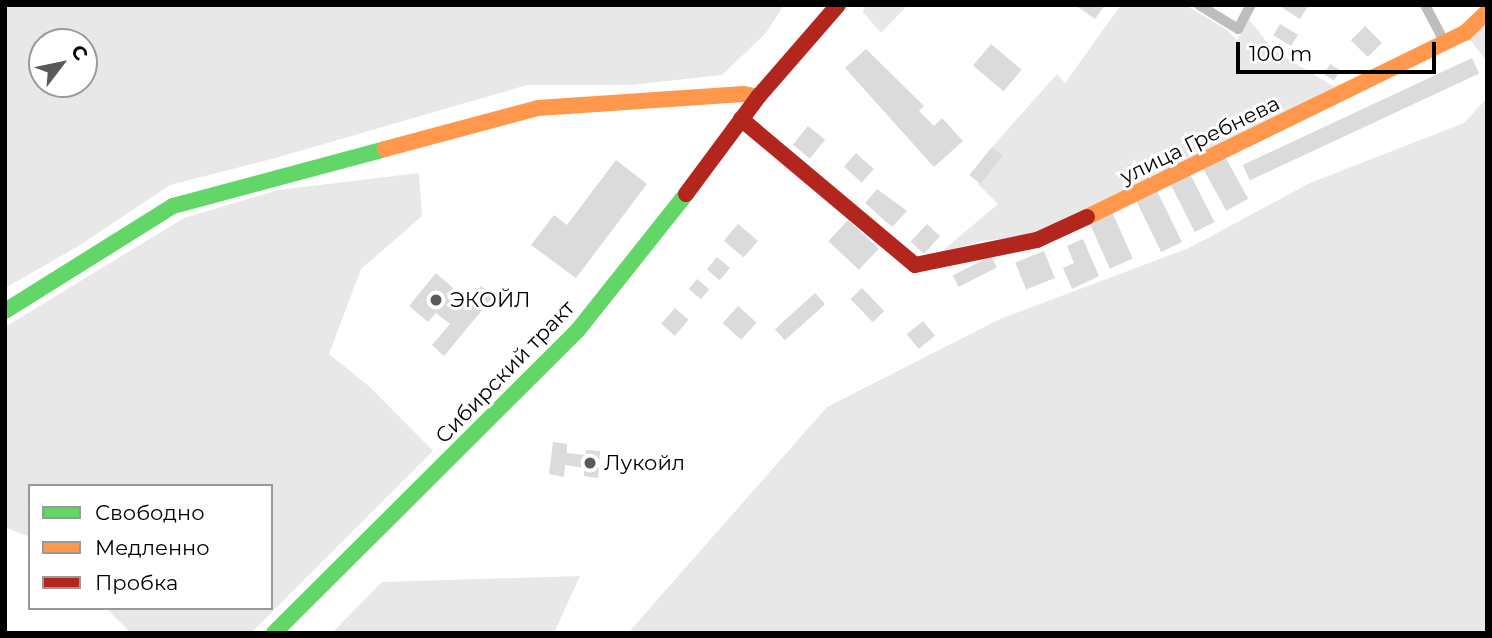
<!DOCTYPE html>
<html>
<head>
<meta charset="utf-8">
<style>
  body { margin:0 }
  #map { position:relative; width:1492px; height:638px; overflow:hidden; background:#fff; font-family:Montserrat,sans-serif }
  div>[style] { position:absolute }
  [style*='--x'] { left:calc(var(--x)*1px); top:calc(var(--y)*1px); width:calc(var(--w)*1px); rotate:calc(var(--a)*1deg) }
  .green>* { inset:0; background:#e8e8e8 }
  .building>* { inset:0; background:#dbdbdb; transform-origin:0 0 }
  .street>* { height:10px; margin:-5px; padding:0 5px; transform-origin:5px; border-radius:5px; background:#bdbdbd }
  .fast>* { height:16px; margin:-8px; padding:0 8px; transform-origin:8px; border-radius:8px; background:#63d668 }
  .slow>* { height:16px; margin:-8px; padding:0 8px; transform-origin:8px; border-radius:8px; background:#ff974d }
  .jam>* { height:16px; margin:-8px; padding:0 8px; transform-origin:8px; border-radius:8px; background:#b3261e }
  .dots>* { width:19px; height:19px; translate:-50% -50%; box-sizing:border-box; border:4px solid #fff; border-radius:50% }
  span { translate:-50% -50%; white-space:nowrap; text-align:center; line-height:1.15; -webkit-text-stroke:6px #fff; paint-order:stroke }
  .street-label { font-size:21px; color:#000 }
  .poi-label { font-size:21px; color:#000 }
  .left { translate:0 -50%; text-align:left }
  .frame { position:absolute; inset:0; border:7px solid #000; pointer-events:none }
  .legend { position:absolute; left:28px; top:484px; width:245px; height:126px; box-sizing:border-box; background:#fff; border:2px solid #999; margin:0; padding:9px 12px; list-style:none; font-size:21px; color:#000 }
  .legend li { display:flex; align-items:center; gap:14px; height:35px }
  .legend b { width:35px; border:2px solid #999 }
  .north { position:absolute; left:28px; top:28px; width:70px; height:70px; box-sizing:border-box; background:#fff; border:2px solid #999; border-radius:50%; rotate:58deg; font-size:19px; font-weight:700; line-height:28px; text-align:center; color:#000 }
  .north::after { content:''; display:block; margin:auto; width:24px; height:32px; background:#595959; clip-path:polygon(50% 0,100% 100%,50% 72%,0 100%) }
  .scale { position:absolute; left:1236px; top:42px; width:200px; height:32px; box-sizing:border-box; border:4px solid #000; border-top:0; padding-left:9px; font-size:21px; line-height:24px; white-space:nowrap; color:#000; -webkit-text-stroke:5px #fff; paint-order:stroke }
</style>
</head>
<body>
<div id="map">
  <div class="green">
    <div style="clip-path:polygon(evenodd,5px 5px,784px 5px,766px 33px,722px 75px,631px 85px,527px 85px,279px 157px,170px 185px,77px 247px,5px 288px,5px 5px,42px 42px,84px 42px,84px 84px,42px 84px,42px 42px)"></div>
    <div style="clip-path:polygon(865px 5px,908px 5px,881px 33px,863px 12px)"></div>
    <div style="clip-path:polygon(1121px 5px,1186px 5px,1227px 30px,1237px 40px,1249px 19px,1273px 50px,1338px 89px,1037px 235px,982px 241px,941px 252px,998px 204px,978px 184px,1002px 156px,992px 147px,1057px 74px,1065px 83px)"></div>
    <div style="clip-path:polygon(1487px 20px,1487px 62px,1468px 37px)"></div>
    <div style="clip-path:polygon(1487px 98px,1487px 633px,628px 633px,827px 407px,1000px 319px,1189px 248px,1310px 183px,1464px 123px)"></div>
    <div style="clip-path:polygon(419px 173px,422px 216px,361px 269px,329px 354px,370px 387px,433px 451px,251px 633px,131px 633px,106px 608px,271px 608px,271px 486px,30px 486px,30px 537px,5px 527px,5px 327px,184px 218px,278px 190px)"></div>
    <div style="clip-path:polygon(580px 576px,554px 633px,332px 633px,382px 582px)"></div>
  </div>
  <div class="building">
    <div style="clip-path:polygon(1075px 5px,1105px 5px,1095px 19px)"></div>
    <div style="clip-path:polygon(1278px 5px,1309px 5px,1300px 19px)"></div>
    <div style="left:1280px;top:24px;width:21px;height:13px;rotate:31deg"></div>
    <div style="left:1365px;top:26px;width:24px;height:20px;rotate:45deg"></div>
    <div style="left:991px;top:44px;width:40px;height:28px;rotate:40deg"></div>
    <div style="clip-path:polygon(866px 49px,924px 106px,919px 111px,934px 126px,942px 118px,963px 141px,934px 167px,845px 68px)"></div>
    <div style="left:1472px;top:58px;width:17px;height:253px;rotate:65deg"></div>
    <div style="left:1330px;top:64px;width:12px;height:12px;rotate:31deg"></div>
    <div style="left:808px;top:126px;width:22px;height:24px;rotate:39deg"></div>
    <div style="left:992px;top:147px;width:14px;height:36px;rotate:39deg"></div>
    <div style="left:856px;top:153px;width:24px;height:18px;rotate:42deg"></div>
    <div style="left:1224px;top:155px;width:50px;height:25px;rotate:61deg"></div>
    <div style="clip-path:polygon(616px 160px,647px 184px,576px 278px,531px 245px,554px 215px,567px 225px)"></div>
    <div style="left:1189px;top:172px;width:56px;height:22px;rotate:63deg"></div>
    <div style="clip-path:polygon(877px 189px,907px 211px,892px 227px,865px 203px)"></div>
    <div style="left:1156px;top:189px;width:59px;height:23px;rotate:64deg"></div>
    <div style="left:1112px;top:212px;width:51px;height:25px;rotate:66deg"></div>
    <div style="left:848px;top:220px;width:42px;height:29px;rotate:43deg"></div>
    <div style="left:738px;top:224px;width:26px;height:22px;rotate:40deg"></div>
    <div style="left:927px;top:224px;width:18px;height:24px;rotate:43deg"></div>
    <div style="clip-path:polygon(1083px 239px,1099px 276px,1072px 289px,1063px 268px,1074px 263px,1067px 246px)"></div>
    <div style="left:1044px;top:251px;width:29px;height:31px;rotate:68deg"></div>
    <div style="left:991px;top:256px;width:13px;height:43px;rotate:63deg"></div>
    <div style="left:717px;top:257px;width:17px;height:16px;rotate:40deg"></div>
    <div style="clip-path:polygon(436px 273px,453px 288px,447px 298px,461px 309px,481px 286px,493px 297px,444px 356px,432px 345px,450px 324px,436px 313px,428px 322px,409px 306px)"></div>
    <div style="left:697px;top:279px;width:16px;height:13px;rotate:40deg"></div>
    <div style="left:862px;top:288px;width:32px;height:16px;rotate:46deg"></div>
    <div style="left:815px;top:293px;width:15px;height:54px;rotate:48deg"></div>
    <div style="left:738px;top:306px;width:25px;height:23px;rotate:42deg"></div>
    <div style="left:675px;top:308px;width:18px;height:21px;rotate:41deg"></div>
    <div style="left:923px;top:321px;width:19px;height:21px;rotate:51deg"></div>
    <div style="clip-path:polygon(553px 442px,567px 444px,567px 453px,586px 455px,586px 450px,600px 451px,598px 478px,584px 476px,584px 468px,565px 465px,564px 477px,549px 474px)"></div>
  </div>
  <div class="street">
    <div style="--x:1199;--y:5;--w:46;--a:31.6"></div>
    <div style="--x:1238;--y:29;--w:27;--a:-62"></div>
    <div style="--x:1425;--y:5;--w:43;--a:62.2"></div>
  </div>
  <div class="fast">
    <div style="--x:5;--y:311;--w:198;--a:-32"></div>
    <div style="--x:173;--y:206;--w:220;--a:-15"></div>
    <div style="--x:274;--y:633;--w:429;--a:-44.9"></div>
    <div style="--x:578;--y:330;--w:174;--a:-51.5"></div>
  </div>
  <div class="slow">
    <div style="--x:385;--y:149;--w:158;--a:-15"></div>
    <div style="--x:538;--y:108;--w:206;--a:-3.9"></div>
    <div style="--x:744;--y:94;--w:14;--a:12"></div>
    <div style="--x:1087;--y:217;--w:420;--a:-26"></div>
    <div style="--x:1465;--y:33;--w:30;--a:-44"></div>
  </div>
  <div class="jam">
    <div style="--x:741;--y:119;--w:227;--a:40"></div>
    <div style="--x:915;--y:265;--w:125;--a:-11.6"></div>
    <div style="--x:1037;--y:240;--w:55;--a:-24.7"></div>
    <div style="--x:686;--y:194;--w:121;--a:-53.4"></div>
    <div style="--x:758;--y:97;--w:122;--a:-49"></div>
  </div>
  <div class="dots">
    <div style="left:436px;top:300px;background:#595959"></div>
    <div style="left:590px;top:463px;background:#595959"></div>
  </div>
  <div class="street-label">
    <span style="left:1200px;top:140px;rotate:-26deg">улица Гребнева</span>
    <span style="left:505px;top:372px;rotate:-46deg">Сибирский тракт</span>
  </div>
  <div class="poi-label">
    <span class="left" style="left:450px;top:300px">ЭКОЙЛ</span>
    <span class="left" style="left:604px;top:463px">Лукойл</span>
  </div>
  <div class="frame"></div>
  <ul class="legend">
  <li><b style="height:9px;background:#63d668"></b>Свободно</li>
  <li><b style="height:9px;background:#ff974d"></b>Медленно</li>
  <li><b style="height:9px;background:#b3261e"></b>Пробка</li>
  </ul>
  <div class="north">С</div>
  <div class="scale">100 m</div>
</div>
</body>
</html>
